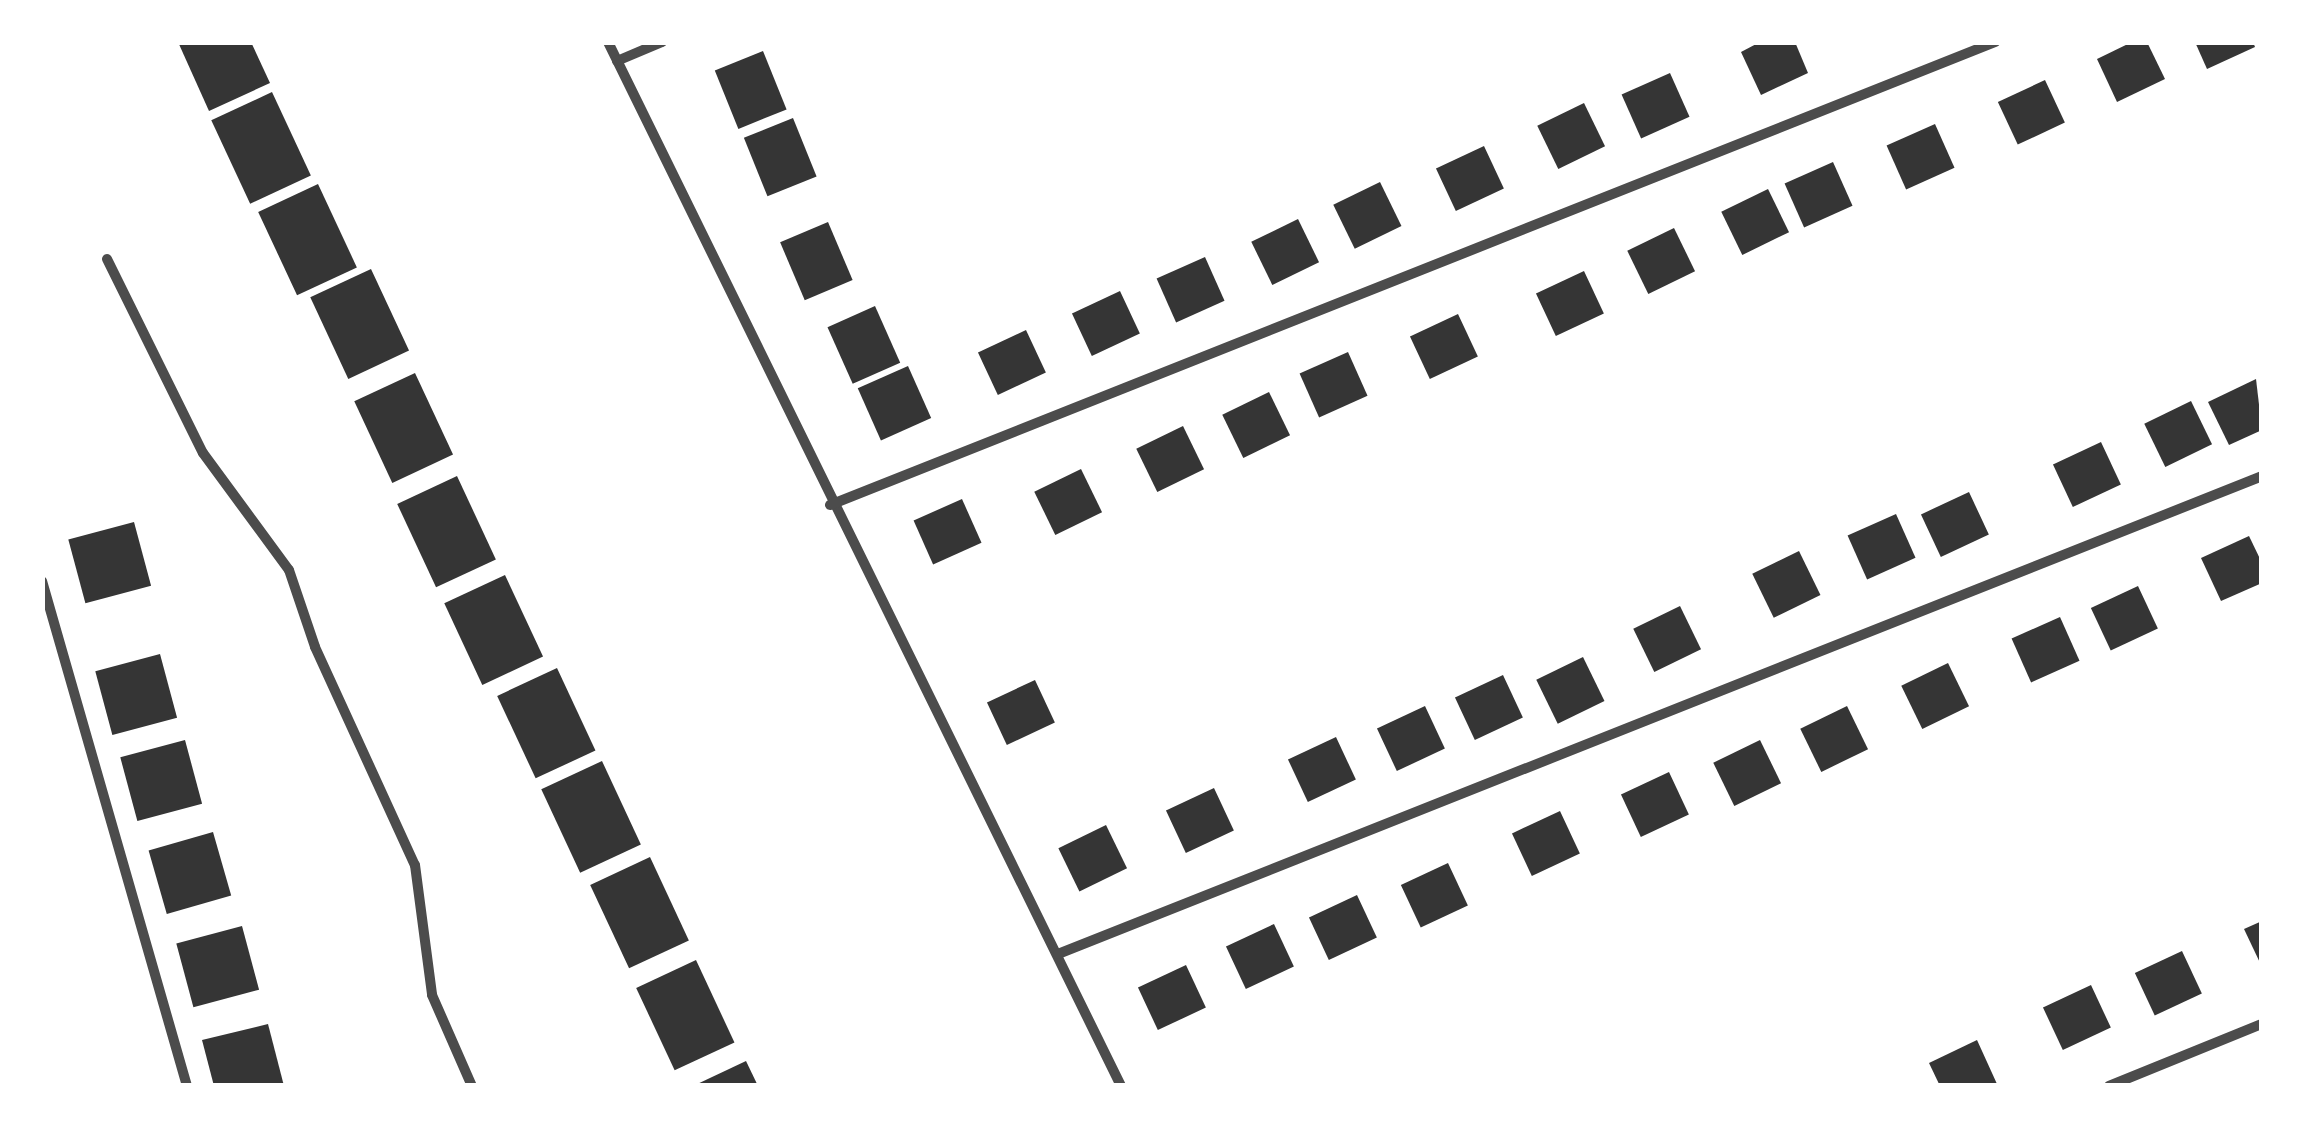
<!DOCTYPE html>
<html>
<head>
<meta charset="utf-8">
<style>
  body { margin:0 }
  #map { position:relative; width:2304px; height:1128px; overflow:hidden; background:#fff; font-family:Manrope,sans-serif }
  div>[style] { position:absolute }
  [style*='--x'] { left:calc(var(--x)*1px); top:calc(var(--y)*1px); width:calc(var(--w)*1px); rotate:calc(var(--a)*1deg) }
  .building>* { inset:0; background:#353535; transform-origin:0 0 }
  .minor>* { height:10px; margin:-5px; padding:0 5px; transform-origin:5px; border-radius:5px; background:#4c4c4c }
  span { translate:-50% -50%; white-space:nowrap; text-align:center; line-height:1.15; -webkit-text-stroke:9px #fff; paint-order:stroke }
  .frame { position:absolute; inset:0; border:45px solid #fff; pointer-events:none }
</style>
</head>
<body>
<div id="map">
  <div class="building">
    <div style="clip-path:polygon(178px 42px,251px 42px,270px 83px,209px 111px)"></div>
    <div style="clip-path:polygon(1760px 42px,1795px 42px,1808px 73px,1761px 95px,1741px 52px)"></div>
    <div style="clip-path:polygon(2132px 42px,2147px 42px,2165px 79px,2117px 102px,2097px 59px)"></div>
    <div style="clip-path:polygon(2195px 42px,2253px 42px,2255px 47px,2207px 69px)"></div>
    <div style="left:763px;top:51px;width:63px;height:52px;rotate:68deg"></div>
    <div style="left:1670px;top:73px;width:48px;height:53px;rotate:66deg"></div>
    <div style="left:2045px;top:80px;width:47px;height:52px;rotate:65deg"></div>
    <div style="left:272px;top:92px;width:92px;height:67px;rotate:65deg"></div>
    <div style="left:1584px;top:103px;width:48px;height:52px;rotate:64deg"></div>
    <div style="left:793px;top:118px;width:63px;height:53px;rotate:68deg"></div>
    <div style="left:1935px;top:124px;width:48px;height:53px;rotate:66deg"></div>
    <div style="left:1484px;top:146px;width:47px;height:53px;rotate:65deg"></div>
    <div style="left:1833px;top:162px;width:48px;height:53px;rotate:66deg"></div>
    <div style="left:1380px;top:182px;width:49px;height:52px;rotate:64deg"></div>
    <div style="left:318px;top:184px;width:92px;height:66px;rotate:65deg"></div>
    <div style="left:1768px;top:189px;width:48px;height:52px;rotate:64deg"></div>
    <div style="left:1298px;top:219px;width:48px;height:52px;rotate:64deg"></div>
    <div style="left:828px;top:222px;width:63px;height:52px;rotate:67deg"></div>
    <div style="left:1674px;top:228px;width:48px;height:52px;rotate:64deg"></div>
    <div style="left:1205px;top:257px;width:48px;height:53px;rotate:66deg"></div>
    <div style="left:371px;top:269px;width:90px;height:67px;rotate:65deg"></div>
    <div style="left:1584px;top:271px;width:47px;height:53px;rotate:65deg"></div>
    <div style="left:1120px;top:291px;width:47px;height:53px;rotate:65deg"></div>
    <div style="left:875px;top:306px;width:62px;height:52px;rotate:66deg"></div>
    <div style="left:1458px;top:314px;width:47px;height:53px;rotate:65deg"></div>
    <div style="left:1026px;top:330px;width:47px;height:53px;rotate:65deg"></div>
    <div style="left:1348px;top:352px;width:48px;height:53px;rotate:66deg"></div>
    <div style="left:908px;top:366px;width:57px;height:55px;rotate:66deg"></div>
    <div style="left:415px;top:373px;width:90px;height:67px;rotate:65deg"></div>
    <div style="clip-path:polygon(2256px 379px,2262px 430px,2229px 445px,2208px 402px)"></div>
    <div style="left:1269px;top:392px;width:48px;height:52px;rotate:64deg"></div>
    <div style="left:2191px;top:401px;width:48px;height:52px;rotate:64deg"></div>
    <div style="left:1183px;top:426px;width:48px;height:52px;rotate:64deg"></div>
    <div style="left:2101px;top:442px;width:47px;height:53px;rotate:65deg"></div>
    <div style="left:1081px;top:469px;width:48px;height:52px;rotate:64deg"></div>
    <div style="left:457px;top:476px;width:92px;height:66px;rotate:65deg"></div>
    <div style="left:1969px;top:492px;width:47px;height:53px;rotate:65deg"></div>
    <div style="left:962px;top:499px;width:48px;height:53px;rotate:66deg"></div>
    <div style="left:1896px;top:514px;width:48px;height:53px;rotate:66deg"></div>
    <div style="left:134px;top:522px;width:66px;height:68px;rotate:75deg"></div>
    <div style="clip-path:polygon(2249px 536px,2262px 563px,2262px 583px,2221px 601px,2201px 558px)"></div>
    <div style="left:1799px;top:551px;width:49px;height:52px;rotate:64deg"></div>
    <div style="left:505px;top:575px;width:90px;height:67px;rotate:65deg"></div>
    <div style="left:2138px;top:586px;width:47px;height:52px;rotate:65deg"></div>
    <div style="left:1680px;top:606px;width:48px;height:52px;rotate:64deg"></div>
    <div style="left:2060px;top:617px;width:48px;height:53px;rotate:66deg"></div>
    <div style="left:160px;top:654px;width:66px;height:67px;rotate:75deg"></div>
    <div style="left:1583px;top:657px;width:49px;height:52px;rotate:64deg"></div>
    <div style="left:1948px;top:663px;width:48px;height:52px;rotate:64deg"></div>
    <div style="left:557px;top:668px;width:91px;height:66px;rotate:65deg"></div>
    <div style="left:1503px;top:675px;width:47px;height:53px;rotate:65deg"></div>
    <div style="left:1035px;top:680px;width:47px;height:53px;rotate:65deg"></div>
    <div style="left:1425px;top:706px;width:47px;height:53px;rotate:65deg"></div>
    <div style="left:1847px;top:706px;width:48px;height:52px;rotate:64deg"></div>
    <div style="left:1336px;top:737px;width:47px;height:53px;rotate:65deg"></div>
    <div style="left:185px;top:740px;width:66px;height:67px;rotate:75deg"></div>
    <div style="left:1760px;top:740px;width:48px;height:52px;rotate:64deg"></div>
    <div style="left:602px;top:761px;width:92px;height:67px;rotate:65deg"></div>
    <div style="left:1669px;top:772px;width:47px;height:53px;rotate:65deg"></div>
    <div style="left:1214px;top:788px;width:47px;height:53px;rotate:65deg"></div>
    <div style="left:1560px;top:811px;width:47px;height:53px;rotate:65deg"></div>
    <div style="left:1106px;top:825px;width:48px;height:53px;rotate:64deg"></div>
    <div style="left:213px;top:832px;width:66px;height:67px;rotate:74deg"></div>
    <div style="left:650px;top:857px;width:92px;height:66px;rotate:65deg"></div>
    <div style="left:1448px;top:863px;width:47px;height:52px;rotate:65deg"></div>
    <div style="left:1357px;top:895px;width:47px;height:53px;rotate:65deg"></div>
    <div style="clip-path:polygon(2262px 921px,2262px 967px,2244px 929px)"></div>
    <div style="left:1274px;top:924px;width:47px;height:53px;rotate:65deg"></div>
    <div style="left:242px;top:926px;width:66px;height:68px;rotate:75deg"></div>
    <div style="left:2182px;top:951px;width:47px;height:52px;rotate:65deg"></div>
    <div style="left:696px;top:960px;width:91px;height:66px;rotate:65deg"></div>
    <div style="left:1186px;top:965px;width:47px;height:53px;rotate:65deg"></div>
    <div style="left:2091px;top:985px;width:47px;height:53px;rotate:65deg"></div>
    <div style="clip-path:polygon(268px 1024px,284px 1086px,214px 1086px,202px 1040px)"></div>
    <div style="clip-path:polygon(1977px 1040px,1997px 1084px,1940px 1086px,1929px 1063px)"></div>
    <div style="clip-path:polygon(746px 1061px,758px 1086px,693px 1086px)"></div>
  </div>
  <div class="minor">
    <div style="--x:608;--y:42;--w:1163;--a:63.83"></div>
    <div style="--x:617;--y:61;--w:49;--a:-22.9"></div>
    <div style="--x:107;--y:259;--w:216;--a:63.7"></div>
    <div style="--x:203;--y:453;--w:145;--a:53.7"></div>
    <div style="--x:289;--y:570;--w:81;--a:71.3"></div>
    <div style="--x:315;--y:647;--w:240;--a:65.4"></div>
    <div style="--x:415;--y:865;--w:131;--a:82.5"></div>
    <div style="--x:432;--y:995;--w:99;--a:66.3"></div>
    <div style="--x:830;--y:505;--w:1254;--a:-21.67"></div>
    <div style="--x:42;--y:581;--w:525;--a:73.98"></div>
    <div style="--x:1058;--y:954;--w:1295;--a:-21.65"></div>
    <div style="--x:2109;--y:1086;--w:165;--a:-22.1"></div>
  </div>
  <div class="frame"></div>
</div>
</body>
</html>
